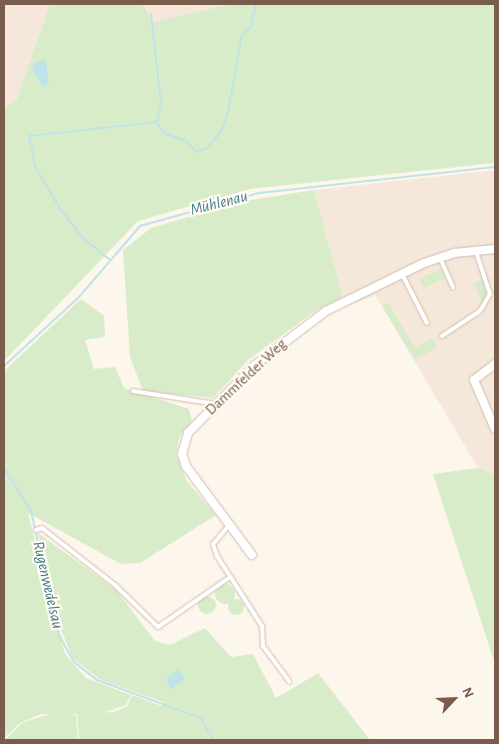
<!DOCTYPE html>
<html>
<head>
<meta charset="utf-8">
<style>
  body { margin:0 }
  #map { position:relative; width:499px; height:744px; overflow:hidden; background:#fdf6ec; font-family:"Alegreya Sans",sans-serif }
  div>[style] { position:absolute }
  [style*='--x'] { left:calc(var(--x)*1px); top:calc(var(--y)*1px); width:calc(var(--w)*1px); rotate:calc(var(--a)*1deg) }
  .residential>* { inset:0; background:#f5e8da }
  .green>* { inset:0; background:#d8ecc9 }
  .round { border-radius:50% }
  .water>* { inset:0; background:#bfe3e8 }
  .stream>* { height:2px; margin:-1px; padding:0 1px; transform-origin:1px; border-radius:1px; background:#bfe3e8 }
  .roads { filter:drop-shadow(0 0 1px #d1beb0) drop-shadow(0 0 1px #d1beb0) }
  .lane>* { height:4px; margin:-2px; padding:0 2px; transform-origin:2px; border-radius:2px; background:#fff }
  .street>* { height:8px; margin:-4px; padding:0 4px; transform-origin:4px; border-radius:4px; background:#fff }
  span { translate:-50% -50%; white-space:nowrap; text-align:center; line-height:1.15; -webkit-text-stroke:4.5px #fffaf3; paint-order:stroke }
  .street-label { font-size:15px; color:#7a5c4d }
  .water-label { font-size:16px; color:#437c86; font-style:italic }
  .frame { position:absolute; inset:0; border:5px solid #7a5c4d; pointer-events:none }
  .north { position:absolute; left:429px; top:674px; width:50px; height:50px; -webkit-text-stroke:4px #fffaf3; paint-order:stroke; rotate:65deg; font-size:14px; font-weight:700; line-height:20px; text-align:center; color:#7a5c4d }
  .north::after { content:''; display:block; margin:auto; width:18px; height:22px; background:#7a5c4d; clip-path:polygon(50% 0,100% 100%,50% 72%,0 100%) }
</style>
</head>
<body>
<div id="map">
  <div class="residential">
    <div style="clip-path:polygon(4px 4px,50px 4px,16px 101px,4px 108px)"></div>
    <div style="clip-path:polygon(142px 4px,231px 4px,153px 22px)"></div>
    <div style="clip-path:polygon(495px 170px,495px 474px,478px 468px,375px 295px,346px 306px,314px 190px)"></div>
  </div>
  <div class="green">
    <div style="clip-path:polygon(evenodd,50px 4px,142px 4px,153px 22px,231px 4px,495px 4px,495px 163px,250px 189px,138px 221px,4px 361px,4px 108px,16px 101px,50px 4px,49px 69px,46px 76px,43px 88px,32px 70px,49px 69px)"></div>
    <div style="clip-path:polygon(314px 190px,343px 297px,314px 312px,249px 359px,213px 398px,143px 391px,130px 357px,123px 250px,151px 228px,244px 201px)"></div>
    <div style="clip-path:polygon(442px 270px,445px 278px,424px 288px,419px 278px)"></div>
    <div style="clip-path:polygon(485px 279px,487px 290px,483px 305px,474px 283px)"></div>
    <div style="clip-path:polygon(81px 299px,104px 316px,105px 337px,85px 340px,94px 369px,115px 367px,124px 388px,189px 409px,192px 421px,179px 437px,176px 454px,186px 480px,216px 515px,140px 563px,121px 564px,28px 513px,65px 654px,86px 678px,131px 695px,126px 705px,100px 714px,41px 714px,20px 723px,4px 738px,4px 371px)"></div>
    <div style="clip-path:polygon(388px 303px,415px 348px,432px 338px,437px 347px,415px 360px,382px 306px)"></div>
    <div style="clip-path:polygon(478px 468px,495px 474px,495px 664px,433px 474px)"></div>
    <div style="clip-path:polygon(38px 533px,116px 590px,155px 641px,170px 645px,205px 628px,231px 657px,253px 654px,276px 698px,318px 673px,370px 740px,79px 740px,77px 714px,114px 712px,127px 706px,132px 695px,162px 706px,163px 702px,101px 680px,73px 659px,58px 622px)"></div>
    <div class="round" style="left:215px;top:584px;width:20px;height:20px"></div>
    <div class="round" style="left:198px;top:596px;width:18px;height:18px"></div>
    <div class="round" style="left:228px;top:599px;width:16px;height:16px"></div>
    <div style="clip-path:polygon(55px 712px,76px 715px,78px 740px,5px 740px,22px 723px)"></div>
  </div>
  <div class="water">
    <div style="clip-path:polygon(46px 60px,49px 82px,43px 88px,32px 70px,34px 62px)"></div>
    <div style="clip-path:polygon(179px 669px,185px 679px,170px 690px,166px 679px)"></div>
  </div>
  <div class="stream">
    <div style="--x:151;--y:14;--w:90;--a:83.6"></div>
    <div style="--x:161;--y:103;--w:19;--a:102"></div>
    <div style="--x:109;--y:259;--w:33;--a:-141"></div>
    <div style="--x:83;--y:238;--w:39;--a:-128"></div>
    <div style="--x:59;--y:207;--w:48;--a:-120.3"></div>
    <div style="--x:35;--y:166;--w:31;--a:-101"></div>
    <div style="--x:29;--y:136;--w:128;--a:-6.3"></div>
    <div style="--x:156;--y:122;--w:14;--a:54"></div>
    <div style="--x:164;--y:133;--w:25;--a:21"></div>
    <div style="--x:187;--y:142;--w:13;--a:48"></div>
    <div style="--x:196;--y:152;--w:12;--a:-20"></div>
    <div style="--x:207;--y:148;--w:21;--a:-49"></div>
    <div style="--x:221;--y:132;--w:21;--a:-71"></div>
    <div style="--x:228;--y:112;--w:78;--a:-79.7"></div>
    <div style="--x:242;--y:35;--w:12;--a:-42"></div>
    <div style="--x:251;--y:27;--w:24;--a:-78"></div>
    <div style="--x:4;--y:366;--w:102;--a:-42.6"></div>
    <div style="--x:79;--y:297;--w:94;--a:-49.3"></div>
    <div style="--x:140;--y:226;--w:123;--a:-15.5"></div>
    <div style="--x:259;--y:193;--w:237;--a:-6.3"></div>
    <div style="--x:4;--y:468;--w:51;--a:57.9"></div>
    <div style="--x:31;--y:511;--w:127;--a:77.3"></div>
    <div style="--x:59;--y:635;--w:31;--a:61"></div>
    <div style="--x:74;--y:662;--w:29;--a:38"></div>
    <div style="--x:97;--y:680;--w:111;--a:20.1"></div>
    <div style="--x:201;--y:718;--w:25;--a:61"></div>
  </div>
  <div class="roads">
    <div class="lane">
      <div style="--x:440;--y:258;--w:32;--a:66"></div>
      <div style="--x:402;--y:274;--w:55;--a:63"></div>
      <div style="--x:442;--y:336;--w:45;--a:-33.3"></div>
      <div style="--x:480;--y:311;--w:20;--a:-60"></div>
      <div style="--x:490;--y:294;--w:44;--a:-108.4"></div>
      <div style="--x:133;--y:391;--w:84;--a:8.9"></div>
      <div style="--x:230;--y:524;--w:26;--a:130"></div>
      <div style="--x:213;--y:544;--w:13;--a:72"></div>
      <div style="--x:217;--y:556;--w:83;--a:57.3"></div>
      <div style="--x:262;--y:626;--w:20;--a:87"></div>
      <div style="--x:263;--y:646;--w:44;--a:53.4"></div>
      <div style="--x:36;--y:530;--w:6;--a:-18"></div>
      <div style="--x:42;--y:528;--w:93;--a:38"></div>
      <div style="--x:115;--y:585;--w:60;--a:44.3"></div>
      <div style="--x:158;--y:627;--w:88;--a:-34.8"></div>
    </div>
    <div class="street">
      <div style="--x:495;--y:364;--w:26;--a:143"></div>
      <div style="--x:474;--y:380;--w:53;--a:66.8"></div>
      <div style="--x:252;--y:555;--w:111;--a:-126.6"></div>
      <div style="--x:186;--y:466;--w:13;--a:-108"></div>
      <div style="--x:182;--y:454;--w:22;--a:-74"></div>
      <div style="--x:188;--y:433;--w:95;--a:-45.4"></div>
      <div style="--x:255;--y:365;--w:89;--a:-37.3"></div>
      <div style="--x:326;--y:311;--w:109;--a:-26.1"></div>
      <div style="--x:424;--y:263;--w:32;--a:-18"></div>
      <div style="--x:454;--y:253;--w:41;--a:-5.6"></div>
    </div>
  </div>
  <div class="street-label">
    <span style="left:246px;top:377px;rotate:-43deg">Dammfelder Weg</span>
  </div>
  <div class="water-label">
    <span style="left:219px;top:203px;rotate:-14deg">Mühlenau</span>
    <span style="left:48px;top:585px;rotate:77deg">Rugenwedelsau</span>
  </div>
  <div class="frame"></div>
  <div class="north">N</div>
</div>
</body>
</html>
